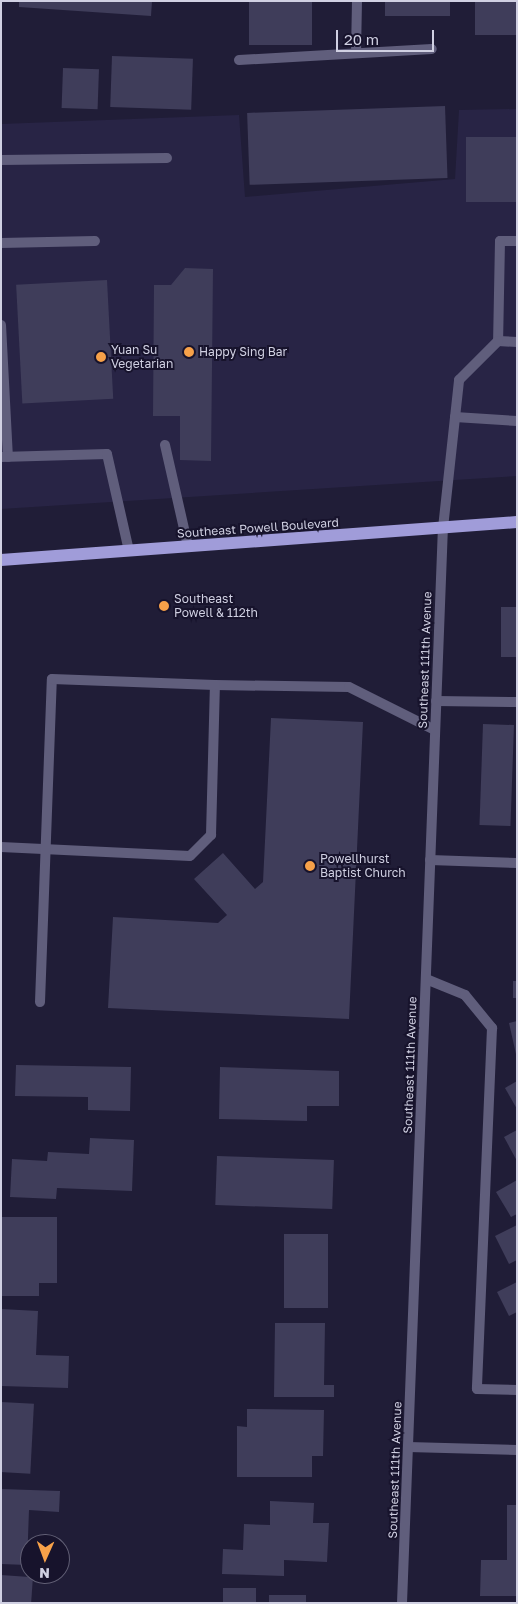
<!DOCTYPE html>
<html>
<head>
<meta charset="utf-8">
<style>
  body { margin:0 }
  #map { position:relative; width:518px; height:1604px; overflow:hidden; background:#201d37; font-family:"Golos Text",sans-serif }
  div>[style] { position:absolute }
  [style*='--x'] { left:calc(var(--x)*1px); top:calc(var(--y)*1px); width:calc(var(--w)*1px); rotate:calc(var(--a)*1deg) }
  .built>* { inset:0; background:#282445 }
  .building>* { inset:0; background:#3f3d5a; transform-origin:0 0 }
  .service>* { height:10px; margin:-5px; padding:0 5px; transform-origin:5px; border-radius:5px; background:#605e7c }
  .minor>* { height:10px; margin:-5px; padding:0 5px; transform-origin:5px; border-radius:5px; background:#605e7c }
  .primary>* { height:12px; margin:-6px; padding:0 6px; transform-origin:6px; border-radius:6px; background:#a09cd9 }
  .dots>* { width:14px; height:14px; translate:-50% -50%; box-sizing:border-box; border:2px solid #17132c; border-radius:50% }
  span { translate:-50% -50%; white-space:nowrap; text-align:center; line-height:1.15; -webkit-text-stroke:4px #17132c; paint-order:stroke }
  .poi-label { font-size:12px; color:#d0d0e2 }
  .left { translate:0 -50%; text-align:left }
  .street-label { font-size:12px; color:#d0d0e2 }
  .frame { position:absolute; inset:0; border:2px solid #d0d0e2; pointer-events:none }
  .north { position:absolute; left:20px; top:1534px; width:50px; height:50px; box-sizing:border-box; background:#17132c; border:1px solid #615f75; border-radius:50%; rotate:182deg; font-size:14px; font-weight:700; line-height:20px; text-align:center; color:#d0d0e2 }
  .north::after { content:''; display:block; margin:auto; width:18px; height:22px; background:#f7a149; clip-path:polygon(50% 0,100% 100%,50% 72%,0 100%) }
  .scale { position:absolute; left:336px; top:30px; width:98px; height:22px; box-sizing:border-box; border:2px solid #d0d0e2; border-top:0; padding-left:6px; font-size:15px; line-height:18px; white-space:nowrap; color:#d0d0e2; -webkit-text-stroke:4px #17132c; paint-order:stroke }
</style>
</head>
<body>
<div id="map">
  <div class="built">
    <div style="clip-path:polygon(517px 109px,517px 476px,1px 509px,1px 124px,239px 115px,245px 197px,455px 179px,459px 110px)"></div>
  </div>
  <div class="building">
    <div style="clip-path:polygon(19px 1px,152px 1px,151px 16px,19px 7px)"></div>
    <div style="left:249px;top:1px;width:63px;height:44px"></div>
    <div style="left:385px;top:1px;width:65px;height:15px"></div>
    <div style="left:475px;top:1px;width:42px;height:34px"></div>
    <div style="left:112px;top:56px;width:81px;height:51px;rotate:2deg"></div>
    <div style="left:63px;top:68px;width:36px;height:40px;rotate:2deg"></div>
    <div style="left:445px;top:106px;width:72px;height:198px;rotate:88deg"></div>
    <div style="left:466px;top:137px;width:51px;height:65px"></div>
    <div style="clip-path:polygon(185px 268px,213px 269px,211px 461px,180px 460px,180px 416px,153px 416px,154px 285px,171px 285px)"></div>
    <div style="left:107px;top:280px;width:119px;height:91px;rotate:87deg"></div>
    <div style="left:501px;top:607px;width:16px;height:50px"></div>
    <div style="clip-path:polygon(271px 718px,363px 722px,349px 1019px,108px 1008px,113px 917px,218px 923px,227px 915px,194px 879px,223px 853px,255px 889px,263px 882px)"></div>
    <div style="left:483px;top:724px;width:31px;height:101px;rotate:2deg"></div>
    <div style="left:513px;top:981px;width:4px;height:17px"></div>
    <div style="clip-path:polygon(517px 1021px,517px 1053px,516px 1054px,509px 1023px)"></div>
    <div style="clip-path:polygon(16px 1065px,131px 1067px,130px 1111px,88px 1110px,88px 1097px,15px 1096px)"></div>
    <div style="clip-path:polygon(220px 1067px,339px 1071px,339px 1106px,307px 1106px,307px 1121px,219px 1119px)"></div>
    <div style="clip-path:polygon(517px 1081px,517px 1109px,505px 1088px)"></div>
    <div style="clip-path:polygon(517px 1130px,517px 1161px,504px 1137px)"></div>
    <div style="clip-path:polygon(90px 1138px,134px 1140px,132px 1191px,57px 1188px,56px 1199px,10px 1197px,12px 1159px,47px 1161px,48px 1152px,89px 1154px)"></div>
    <div style="left:217px;top:1156px;width:117px;height:49px;rotate:2deg"></div>
    <div style="clip-path:polygon(517px 1180px,517px 1214px,511px 1217px,496px 1192px)"></div>
    <div style="clip-path:polygon(1px 1217px,57px 1217px,57px 1283px,39px 1283px,39px 1296px,1px 1296px)"></div>
    <div style="clip-path:polygon(517px 1225px,517px 1260px,509px 1264px,495px 1236px)"></div>
    <div style="left:284px;top:1234px;width:44px;height:74px"></div>
    <div style="clip-path:polygon(517px 1282px,517px 1312px,509px 1316px,497px 1292px)"></div>
    <div style="clip-path:polygon(1px 1309px,38px 1311px,36px 1355px,69px 1356px,68px 1388px,1px 1386px)"></div>
    <div style="clip-path:polygon(275px 1323px,325px 1323px,324px 1385px,334px 1385px,334px 1397px,274px 1397px)"></div>
    <div style="left:1px;top:1402px;width:33px;height:70px;rotate:3deg"></div>
    <div style="clip-path:polygon(247px 1409px,324px 1410px,323px 1456px,312px 1456px,312px 1477px,237px 1477px,237px 1426px,247px 1427px)"></div>
    <div style="clip-path:polygon(1px 1489px,60px 1491px,59px 1512px,29px 1510px,27px 1565px,1px 1564px)"></div>
    <div style="clip-path:polygon(270px 1501px,314px 1503px,313px 1523px,329px 1523px,327px 1562px,284px 1560px,284px 1576px,222px 1574px,223px 1549px,243px 1550px,244px 1524px,270px 1525px)"></div>
    <div style="clip-path:polygon(507px 1505px,517px 1505px,517px 1596px,480px 1596px,481px 1560px,507px 1560px)"></div>
    <div style="left:1px;top:1575px;width:32px;height:28px;rotate:4deg"></div>
    <div style="left:223px;top:1588px;width:33px;height:15px"></div>
    <div style="left:269px;top:1595px;width:37px;height:8px"></div>
  </div>
  <div class="service">
    <div style="--x:356;--y:53;--w:52;--a:-88.9"></div>
    <div style="--x:239;--y:60;--w:193;--a:-3.3"></div>
    <div style="--x:1;--y:160;--w:166;--a:-0.7"></div>
    <div style="--x:517;--y:241;--w:17;--a:180"></div>
    <div style="--x:500;--y:241;--w:100;--a:91.1"></div>
    <div style="--x:498;--y:341;--w:19;--a:3"></div>
    <div style="--x:1;--y:243;--w:94;--a:-1.2"></div>
    <div style="--x:1;--y:325;--w:132;--a:87"></div>
    <div style="--x:455;--y:417;--w:62;--a:3.7"></div>
    <div style="--x:165;--y:445;--w:104;--a:77.2"></div>
    <div style="--x:1;--y:457;--w:106;--a:-1.6"></div>
    <div style="--x:107;--y:454;--w:99;--a:77.2"></div>
    <div style="--x:443;--y:528;--w:149;--a:-83.8"></div>
    <div style="--x:459;--y:380;--w:55;--a:-45"></div>
    <div style="--x:436;--y:701;--w:81;--a:0.7"></div>
    <div style="--x:1;--y:847;--w:189;--a:2.7"></div>
    <div style="--x:190;--y:856;--w:30;--a:-45"></div>
    <div style="--x:211;--y:835;--w:150;--a:-88.5"></div>
    <div style="--x:215;--y:685;--w:134;--a:0.9"></div>
    <div style="--x:349;--y:687;--w:96;--a:26.6"></div>
    <div style="--x:430;--y:860;--w:87;--a:2"></div>
    <div style="--x:426;--y:979;--w:42;--a:22.3"></div>
    <div style="--x:465;--y:995;--w:43;--a:50.7"></div>
    <div style="--x:492;--y:1028;--w:361;--a:92.4"></div>
    <div style="--x:477;--y:1389;--w:40;--a:1.4"></div>
    <div style="--x:40;--y:1002;--w:323;--a:-87.9"></div>
    <div style="--x:52;--y:679;--w:163;--a:2.1"></div>
  </div>
  <div class="minor">
    <div style="--x:408;--y:1447;--w:109;--a:1.6"></div>
    <div style="--x:402;--y:1603;--w:1076;--a:-87.82"></div>
  </div>
  <div class="primary">
    <div style="--x:1;--y:560;--w:517;--a:-4.21"></div>
  </div>
  <div class="dots">
    <div style="left:189px;top:352px;background:#f7a149"></div>
    <div style="left:101px;top:357px;background:#f7a149"></div>
    <div style="left:164px;top:606px;background:#f7a149"></div>
    <div style="left:310px;top:866px;background:#f7a149"></div>
  </div>
  <div class="poi-label">
    <span class="left" style="left:111px;top:357px">Yuan Su<br>Vegetarian</span>
    <span class="left" style="left:199px;top:352px">Happy Sing Bar</span>
    <span class="left" style="left:174px;top:606px">Southeast<br>Powell &amp; 112th</span>
    <span class="left" style="left:320px;top:866px">Powellhurst<br>Baptist Church</span>
  </div>
  <div class="street-label">
    <span style="left:258px;top:528px;rotate:-4deg">Southeast Powell Boulevard</span>
    <span style="left:425px;top:660px;rotate:-88deg">Southeast 111th Avenue</span>
    <span style="left:410px;top:1065px;rotate:-88deg">Southeast 111th Avenue</span>
    <span style="left:395px;top:1470px;rotate:-88deg">Southeast 111th Avenue</span>
  </div>
  <div class="frame"></div>
  <div class="north">N</div>
  <div class="scale">20 m</div>
</div>
</body>
</html>
